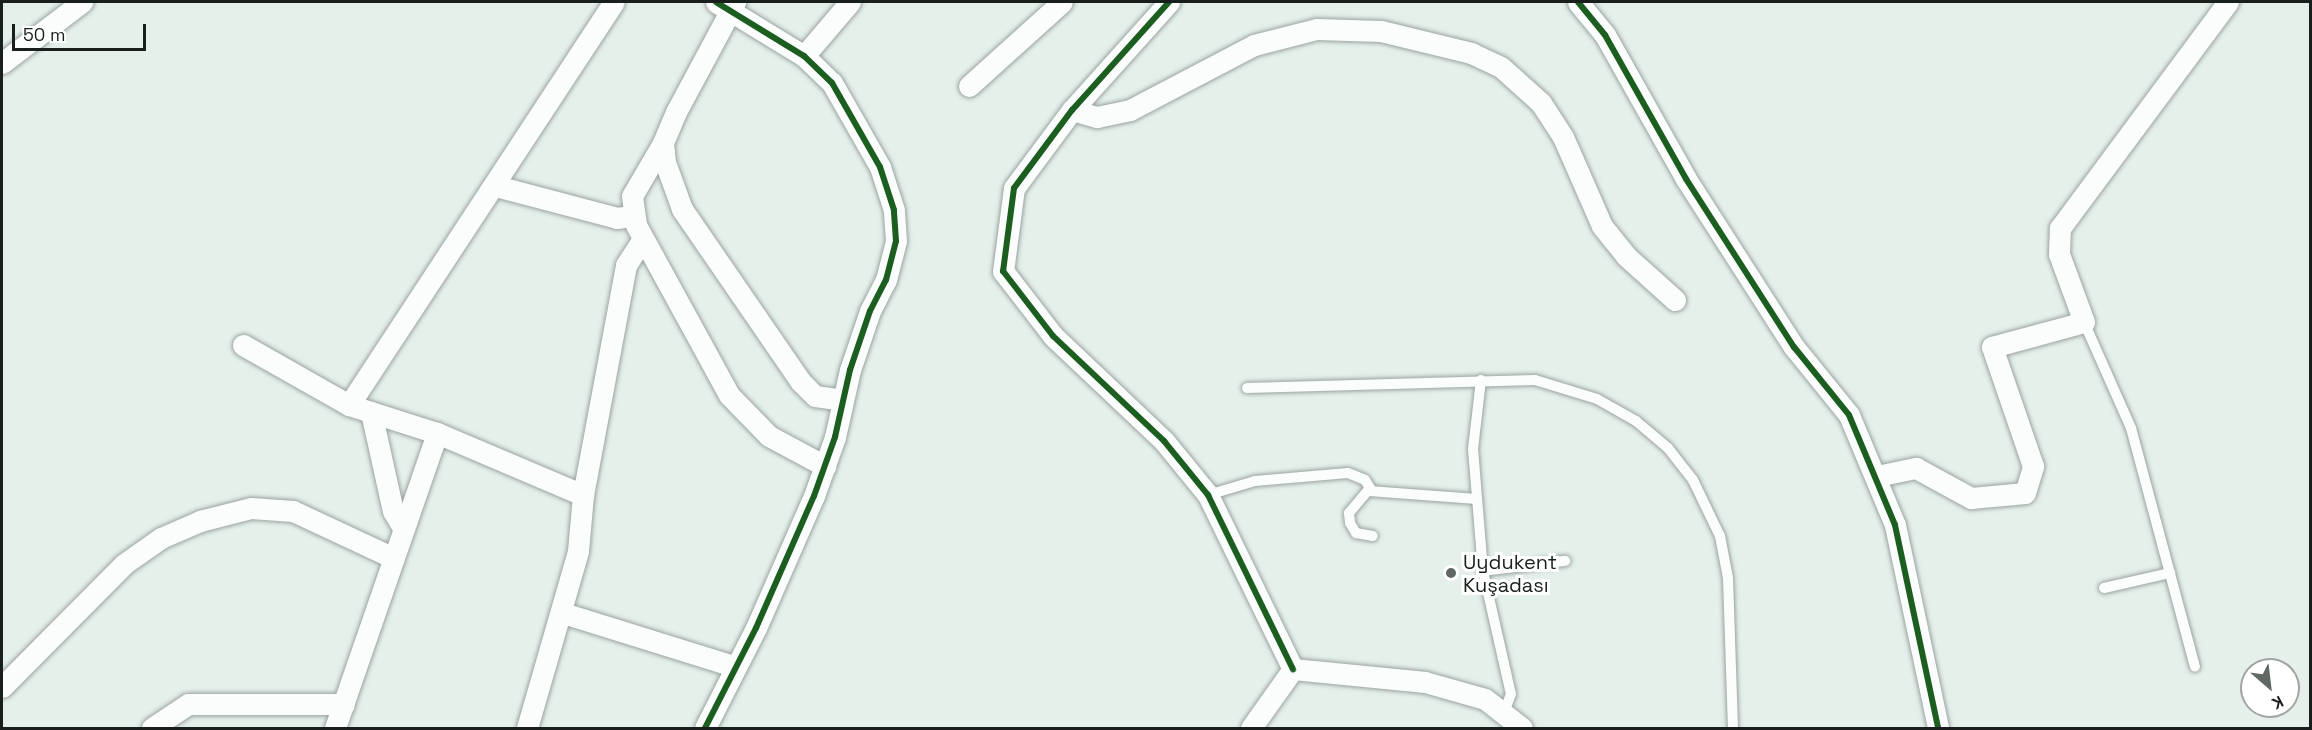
<!DOCTYPE html>
<html>
<head>
<meta charset="utf-8">
<style>
  body { margin:0 }
  #map { position:relative; width:2312px; height:730px; overflow:hidden; background:#e5f0eb; font-family:"Space Grotesk",sans-serif }
  div>[style] { position:absolute }
  [style*='--x'] { left:calc(var(--x)*1px); top:calc(var(--y)*1px); width:calc(var(--w)*1px); rotate:calc(var(--a)*1deg) }
  .roads { filter:drop-shadow(0 0 2px #9ba4a0) drop-shadow(0 0 2px #9ba4a0) }
  .lane>* { height:10px; margin:-5px; padding:0 5px; transform-origin:5px; border-radius:5px; background:#fbfdfc }
  .street>* { height:21px; margin:-10.5px; padding:0 10.5px; transform-origin:10.5px; border-radius:10.5px; background:#fbfdfc }
  .cycleway>* { height:6px; margin:-3px; padding:0 3px; transform-origin:3px; border-radius:3px; background:#1b5e20 }
  .dots>* { width:16px; height:16px; translate:-50% -50%; box-sizing:border-box; border:3px solid #fff; border-radius:50% }
  span { translate:-50% -50%; white-space:nowrap; text-align:center; line-height:1.15; -webkit-text-stroke:6px #fff; paint-order:stroke }
  .poi-label { font-size:20px; color:#181f1c }
  .left { translate:0 -50%; text-align:left }
  .frame { position:absolute; inset:0; border:3px solid #181f1c; pointer-events:none }
  .north { position:absolute; left:2240px; top:658px; width:60px; height:60px; box-sizing:border-box; background:#fff; border:2px solid #a3a5a4; border-radius:50%; rotate:152deg; font-size:16px; font-weight:700; line-height:24px; text-align:center; color:#181f1c }
  .north::after { content:''; display:block; margin:auto; width:21px; height:27px; background:#606864; clip-path:polygon(50% 0,100% 100%,50% 72%,0 100%) }
  .scale { position:absolute; left:12px; top:24px; width:134px; height:27px; box-sizing:border-box; border:3px solid #181f1c; border-top:0; padding-left:8px; font-size:18px; line-height:21px; white-space:nowrap; color:#181f1c; -webkit-text-stroke:4px #fff; paint-order:stroke }
</style>
</head>
<body>
<div id="map">
  <div class="roads">
    <div class="lane">
      <div style="--x:2084;--y:322;--w:116;--a:66.1"></div>
      <div style="--x:2131;--y:428;--w:247;--a:75"></div>
      <div style="--x:1481;--y:380;--w:69;--a:96.6"></div>
      <div style="--x:1473;--y:449;--w:122;--a:85.3"></div>
      <div style="--x:1483;--y:571;--w:126;--a:77.2"></div>
      <div style="--x:1511;--y:694;--w:19;--a:111"></div>
      <div style="--x:1247;--y:388;--w:288;--a:-1.6"></div>
      <div style="--x:1535;--y:380;--w:65;--a:17"></div>
      <div style="--x:1597;--y:399;--w:45;--a:29.4"></div>
      <div style="--x:1636;--y:421;--w:42;--a:40.2"></div>
      <div style="--x:1668;--y:448;--w:41;--a:52"></div>
      <div style="--x:1693;--y:480;--w:62;--a:64.3"></div>
      <div style="--x:1720;--y:536;--w:43;--a:79.2"></div>
      <div style="--x:1728;--y:578;--w:150;--a:88.1"></div>
      <div style="--x:1369;--y:491;--w:108;--a:4.2"></div>
      <div style="--x:1208;--y:495;--w:49;--a:-16.6"></div>
      <div style="--x:1255;--y:481;--w:93;--a:-4.9"></div>
      <div style="--x:1348;--y:473;--w:18;--a:22"></div>
      <div style="--x:1365;--y:480;--w:9;--a:58"></div>
      <div style="--x:1370;--y:488;--w:33;--a:130"></div>
      <div style="--x:1349;--y:513;--w:10;--a:84"></div>
      <div style="--x:1350;--y:523;--w:12;--a:59"></div>
      <div style="--x:1356;--y:533;--w:17;--a:10"></div>
      <div style="--x:1483;--y:571;--w:83;--a:-7"></div>
      <div style="--x:2104;--y:588;--w:68;--a:-12.8"></div>
    </div>
    <div class="street">
      <div style="--x:735;--y:2;--w:125;--a:118.2"></div>
      <div style="--x:676;--y:112;--w:34;--a:113"></div>
      <div style="--x:663;--y:143;--w:19;--a:84"></div>
      <div style="--x:665;--y:162;--w:50;--a:70.1"></div>
      <div style="--x:682;--y:209;--w:209;--a:55.5"></div>
      <div style="--x:800;--y:381;--w:21;--a:45"></div>
      <div style="--x:815;--y:396;--w:28;--a:8"></div>
      <div style="--x:1169;--y:2;--w:145;--a:131.9"></div>
      <div style="--x:1072;--y:110;--w:97;--a:126.6"></div>
      <div style="--x:1014;--y:188;--w:84;--a:97.5"></div>
      <div style="--x:1003;--y:271;--w:82;--a:52.4"></div>
      <div style="--x:1053;--y:336;--w:153;--a:43.4"></div>
      <div style="--x:1164;--y:441;--w:70;--a:50.8"></div>
      <div style="--x:1208;--y:495;--w:194;--a:64"></div>
      <div style="--x:1578;--y:2;--w:43;--a:50.7"></div>
      <div style="--x:1605;--y:35;--w:165;--a:60.6"></div>
      <div style="--x:1686;--y:179;--w:200;--a:57.3"></div>
      <div style="--x:1794;--y:347;--w:87;--a:51"></div>
      <div style="--x:1849;--y:415;--w:119;--a:67.3"></div>
      <div style="--x:1895;--y:525;--w:208;--a:78"></div>
      <div style="--x:804;--y:56;--w:71;--a:-49.6"></div>
      <div style="--x:2;--y:63;--w:101;--a:-37.3"></div>
      <div style="--x:969;--y:86;--w:125;--a:-42.1"></div>
      <div style="--x:1072;--y:110;--w:26;--a:16"></div>
      <div style="--x:1097;--y:117;--w:34;--a:-12"></div>
      <div style="--x:1130;--y:110;--w:140;--a:-27.7"></div>
      <div style="--x:1254;--y:45;--w:65;--a:-14.3"></div>
      <div style="--x:1317;--y:29;--w:64;--a:1.8"></div>
      <div style="--x:1381;--y:31;--w:93;--a:13.7"></div>
      <div style="--x:1471;--y:53;--w:33;--a:25"></div>
      <div style="--x:1501;--y:67;--w:54;--a:42"></div>
      <div style="--x:1541;--y:103;--w:40;--a:57.1"></div>
      <div style="--x:1563;--y:137;--w:97;--a:66.3"></div>
      <div style="--x:1602;--y:226;--w:38;--a:51"></div>
      <div style="--x:1626;--y:256;--w:66;--a:41.9"></div>
      <div style="--x:663;--y:143;--w:61;--a:120.3"></div>
      <div style="--x:632;--y:196;--w:29;--a:82"></div>
      <div style="--x:636;--y:225;--w:194;--a:61.3"></div>
      <div style="--x:729;--y:395;--w:57;--a:45.7"></div>
      <div style="--x:769;--y:436;--w:64;--a:28.2"></div>
      <div style="--x:496;--y:186;--w:125;--a:14.8"></div>
      <div style="--x:617;--y:218;--w:15;--a:-8"></div>
      <div style="--x:243;--y:345;--w:122;--a:29.5"></div>
      <div style="--x:349;--y:405;--w:92;--a:17.7"></div>
      <div style="--x:437;--y:433;--w:159;--a:23"></div>
      <div style="--x:349;--y:405;--w:482;--a:-56.7"></div>
      <div style="--x:371;--y:412;--w:101;--a:77.5"></div>
      <div style="--x:393;--y:511;--w:21;--a:59"></div>
      <div style="--x:1877;--y:476;--w:40;--a:-12"></div>
      <div style="--x:1916;--y:468;--w:63;--a:28.6"></div>
      <div style="--x:1971;--y:498;--w:54;--a:-5.3"></div>
      <div style="--x:2025;--y:493;--w:28;--a:-73"></div>
      <div style="--x:2033;--y:466;--w:126;--a:-109"></div>
      <div style="--x:1992;--y:347;--w:95;--a:-15.2"></div>
      <div style="--x:2084;--y:322;--w:72;--a:-110.2"></div>
      <div style="--x:2059;--y:254;--w:26;--a:-88"></div>
      <div style="--x:2060;--y:228;--w:282;--a:-53.4"></div>
      <div style="--x:563;--y:613;--w:181;--a:17.3"></div>
      <div style="--x:1293;--y:669;--w:133;--a:5.6"></div>
      <div style="--x:1425;--y:682;--w:62;--a:15.8"></div>
      <div style="--x:1485;--y:699;--w:47;--a:38.1"></div>
      <div style="--x:2;--y:687;--w:173;--a:-45.2"></div>
      <div style="--x:124;--y:564;--w:45;--a:-35.1"></div>
      <div style="--x:161;--y:538;--w:43;--a:-23.6"></div>
      <div style="--x:200;--y:521;--w:53;--a:-14.3"></div>
      <div style="--x:251;--y:508;--w:42;--a:4.1"></div>
      <div style="--x:293;--y:511;--w:111;--a:25"></div>
      <div style="--x:152;--y:728;--w:43;--a:-33.7"></div>
      <div style="--x:188;--y:704;--w:156;--a:0"></div>
      <div style="--x:335;--y:728;--w:312;--a:-70.9"></div>
      <div style="--x:527;--y:728;--w:184;--a:-73.9"></div>
      <div style="--x:578;--y:551;--w:56;--a:-84.9"></div>
      <div style="--x:583;--y:495;--w:234;--a:-79.4"></div>
      <div style="--x:626;--y:265;--w:31;--a:-57"></div>
      <div style="--x:705;--y:728;--w:112;--a:-63"></div>
      <div style="--x:756;--y:628;--w:144;--a:-66.3"></div>
      <div style="--x:814;--y:496;--w:63;--a:-70.4"></div>
      <div style="--x:835;--y:437;--w:69;--a:-77.4"></div>
      <div style="--x:850;--y:370;--w:62;--a:-71.3"></div>
      <div style="--x:870;--y:311;--w:35;--a:-63"></div>
      <div style="--x:886;--y:280;--w:40;--a:-75.6"></div>
      <div style="--x:896;--y:241;--w:31;--a:-94"></div>
      <div style="--x:894;--y:210;--w:45;--a:-108"></div>
      <div style="--x:880;--y:167;--w:97;--a:-119.7"></div>
      <div style="--x:832;--y:83;--w:39;--a:-136"></div>
      <div style="--x:804;--y:56;--w:103;--a:-148.5"></div>
      <div style="--x:1251;--y:728;--w:72;--a:-54.6"></div>
    </div>
  </div>
  <div class="cycleway">
    <div style="--x:1169;--y:2;--w:145;--a:131.9"></div>
    <div style="--x:1072;--y:110;--w:97;--a:126.6"></div>
    <div style="--x:1014;--y:188;--w:84;--a:97.5"></div>
    <div style="--x:1003;--y:271;--w:82;--a:52.4"></div>
    <div style="--x:1053;--y:336;--w:153;--a:43.4"></div>
    <div style="--x:1164;--y:441;--w:70;--a:50.8"></div>
    <div style="--x:1208;--y:495;--w:194;--a:64"></div>
    <div style="--x:1578;--y:2;--w:43;--a:50.7"></div>
    <div style="--x:1605;--y:35;--w:165;--a:60.6"></div>
    <div style="--x:1686;--y:179;--w:200;--a:57.3"></div>
    <div style="--x:1794;--y:347;--w:87;--a:51"></div>
    <div style="--x:1849;--y:415;--w:119;--a:67.3"></div>
    <div style="--x:1895;--y:525;--w:208;--a:78"></div>
    <div style="--x:705;--y:728;--w:112;--a:-63"></div>
    <div style="--x:756;--y:628;--w:144;--a:-66.3"></div>
    <div style="--x:814;--y:496;--w:63;--a:-70.4"></div>
    <div style="--x:835;--y:437;--w:69;--a:-77.4"></div>
    <div style="--x:850;--y:370;--w:62;--a:-71.3"></div>
    <div style="--x:870;--y:311;--w:35;--a:-63"></div>
    <div style="--x:886;--y:280;--w:40;--a:-75.6"></div>
    <div style="--x:896;--y:241;--w:31;--a:-94"></div>
    <div style="--x:894;--y:210;--w:45;--a:-108"></div>
    <div style="--x:880;--y:167;--w:97;--a:-119.7"></div>
    <div style="--x:832;--y:83;--w:39;--a:-136"></div>
    <div style="--x:804;--y:56;--w:103;--a:-148.5"></div>
  </div>
  <div class="dots">
    <div style="left:1451px;top:573px;background:#606864"></div>
  </div>
  <div class="poi-label">
    <span class="left" style="left:1463px;top:574px">Uydukent<br>Kuşadası</span>
  </div>
  <div class="frame"></div>
  <div class="north">K</div>
  <div class="scale">50 m</div>
</div>
</body>
</html>
